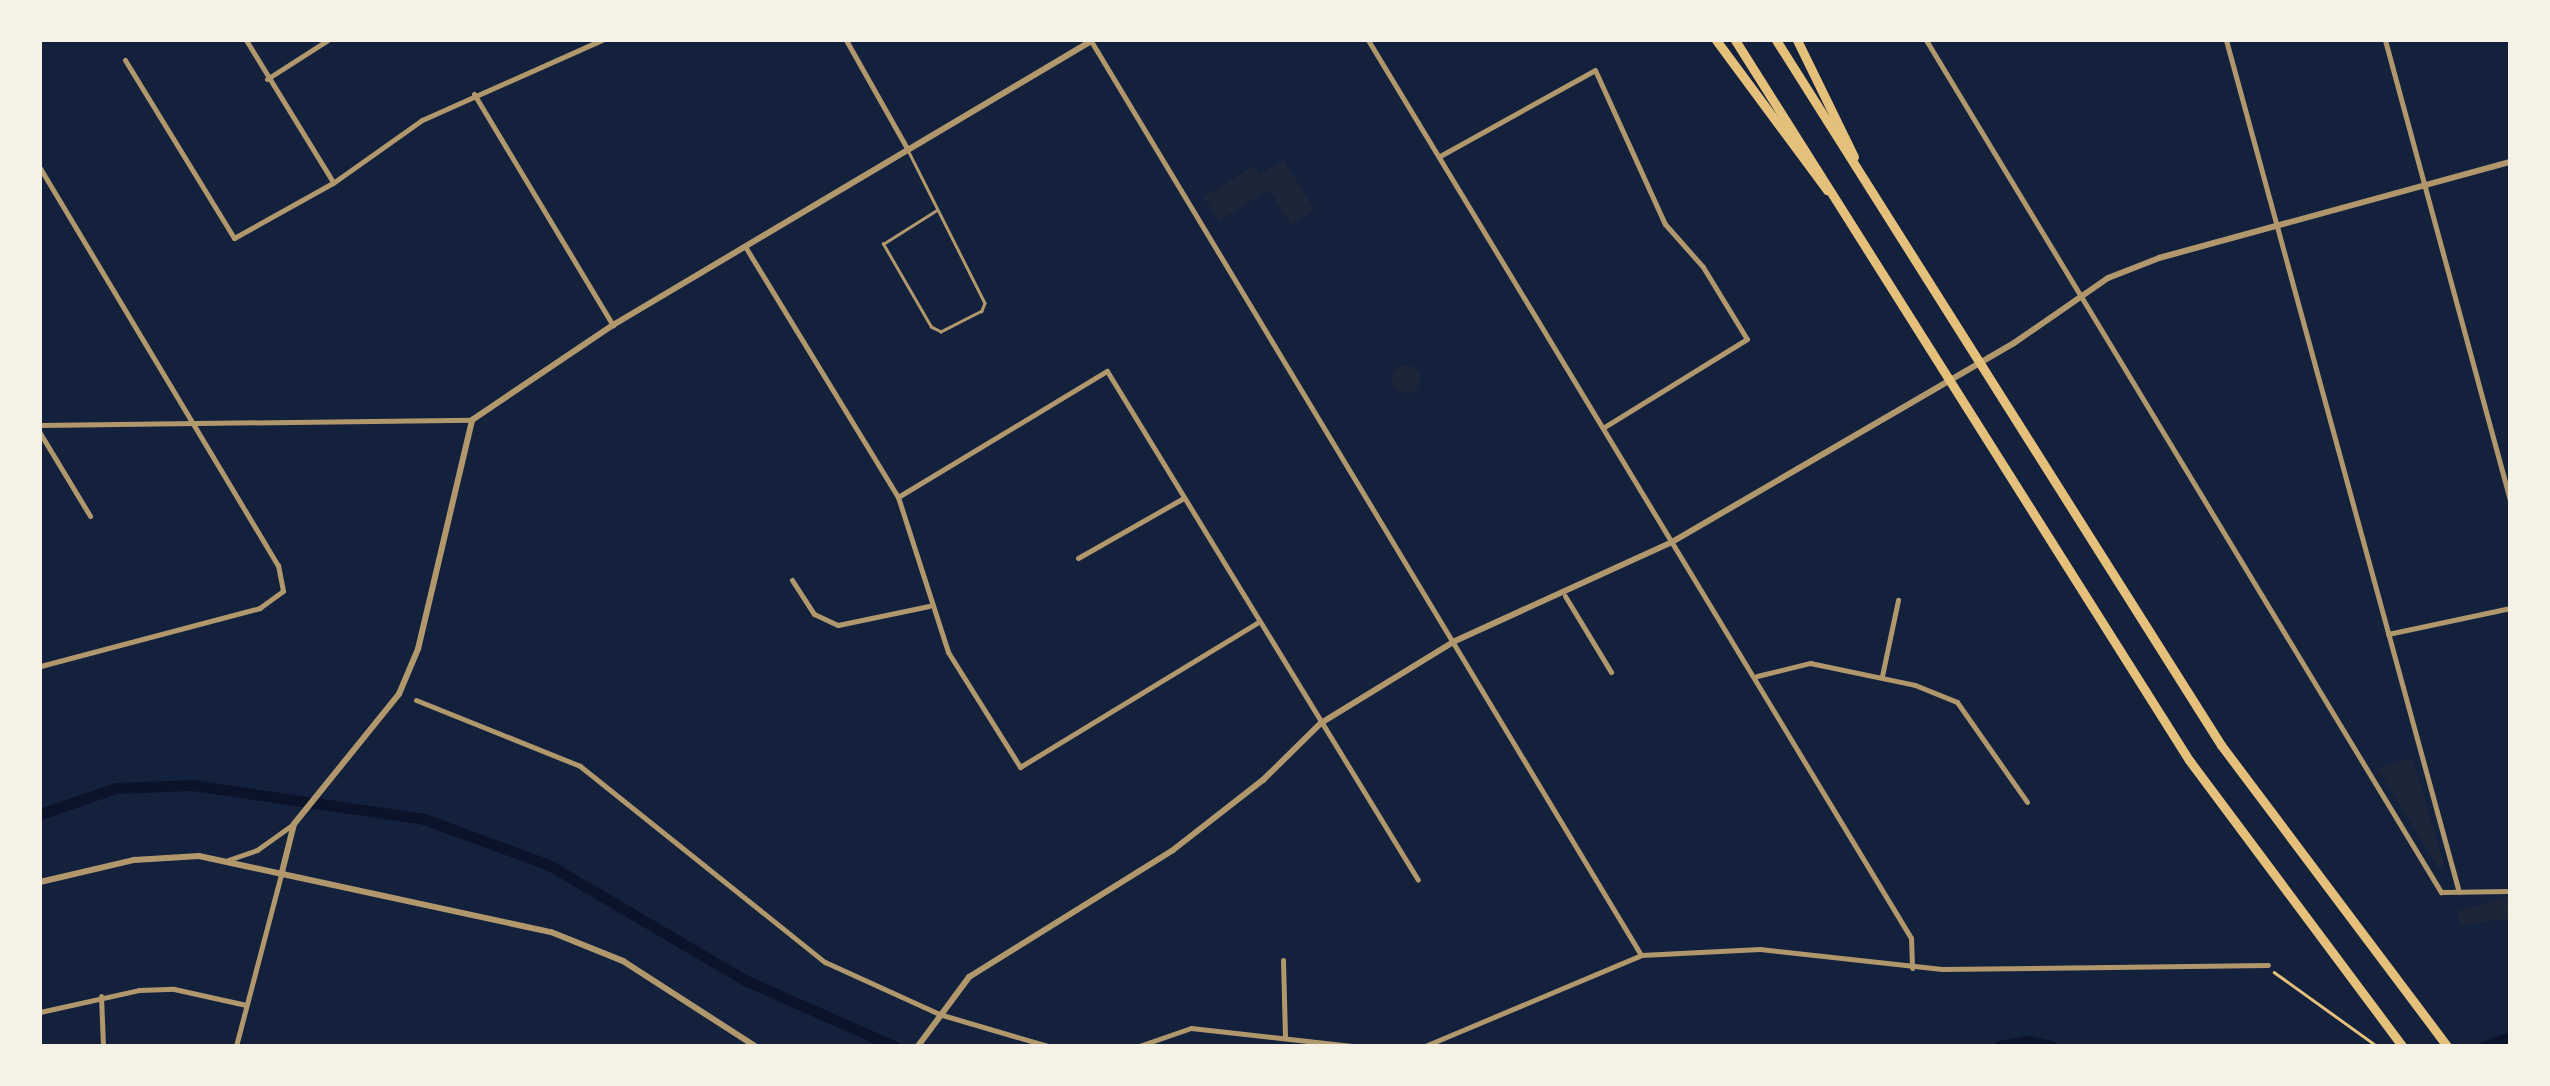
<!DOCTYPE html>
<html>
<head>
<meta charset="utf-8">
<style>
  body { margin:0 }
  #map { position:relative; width:2550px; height:1086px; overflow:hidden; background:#14213d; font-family:"DM Sans",sans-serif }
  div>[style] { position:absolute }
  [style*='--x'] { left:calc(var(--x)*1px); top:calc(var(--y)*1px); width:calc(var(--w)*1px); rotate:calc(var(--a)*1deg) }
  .green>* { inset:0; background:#1d2539 }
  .round { border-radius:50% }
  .canal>* { height:11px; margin:-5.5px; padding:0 5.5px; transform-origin:5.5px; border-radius:5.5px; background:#0b132b }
  .path>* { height:2.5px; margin:-1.25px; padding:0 1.25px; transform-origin:1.25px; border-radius:1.25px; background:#e5c07b }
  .service>* { height:2.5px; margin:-1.25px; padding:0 1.25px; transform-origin:1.25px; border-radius:1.25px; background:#b1986c }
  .minor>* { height:5px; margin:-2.5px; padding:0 2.5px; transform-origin:2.5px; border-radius:2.5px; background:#b1986c }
  .tertiary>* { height:6px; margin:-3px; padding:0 3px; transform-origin:3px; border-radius:3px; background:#b1986c }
  .motorway>* { height:9px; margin:-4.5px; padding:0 4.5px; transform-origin:4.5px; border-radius:4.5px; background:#e5c07b }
  span { translate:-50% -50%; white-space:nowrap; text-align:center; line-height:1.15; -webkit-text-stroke:9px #f6f1e7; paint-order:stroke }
  .frame { position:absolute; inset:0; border:42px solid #f6f1e7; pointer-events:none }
</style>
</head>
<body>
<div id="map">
  <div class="green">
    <div style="clip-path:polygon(1284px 160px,1315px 210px,1291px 225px,1269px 190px,1219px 221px,1204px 197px,1254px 166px,1260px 174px)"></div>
    <div class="round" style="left:1392px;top:365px;width:28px;height:28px"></div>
    <div style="clip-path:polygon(2412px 758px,2444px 864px,2439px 869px,2377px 768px)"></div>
    <div style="clip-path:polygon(2510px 896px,2510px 918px,2461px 926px,2457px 911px)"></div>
  </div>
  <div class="canal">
    <div style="--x:40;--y:814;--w:80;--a:-18.9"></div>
    <div style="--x:116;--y:788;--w:76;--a:-2.3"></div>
    <div style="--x:192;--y:785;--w:234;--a:8.3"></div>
    <div style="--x:424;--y:819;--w:133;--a:20.2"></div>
    <div style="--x:549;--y:865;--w:229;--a:30.4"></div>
    <div style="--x:747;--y:981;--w:161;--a:23.9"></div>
    <div style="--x:1999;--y:1046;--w:27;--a:-10"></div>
    <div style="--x:2026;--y:1041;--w:26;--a:11"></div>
    <div style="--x:2485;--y:1046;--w:27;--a:-20"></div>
  </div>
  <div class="path">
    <div style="--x:2274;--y:972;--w:127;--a:35.7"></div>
  </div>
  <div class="service">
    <div style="--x:909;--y:152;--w:169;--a:63.3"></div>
    <div style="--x:985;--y:303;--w:9;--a:111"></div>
    <div style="--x:982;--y:311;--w:46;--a:152.9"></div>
    <div style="--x:941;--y:332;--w:11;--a:-153"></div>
    <div style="--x:931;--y:327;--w:96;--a:-120"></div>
    <div style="--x:883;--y:244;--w:64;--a:-32.2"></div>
  </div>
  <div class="minor">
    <div style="--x:246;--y:40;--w:167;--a:58.5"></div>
    <div style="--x:846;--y:40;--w:126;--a:60.6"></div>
    <div style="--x:1368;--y:40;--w:1049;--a:58.84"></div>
    <div style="--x:1911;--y:938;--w:30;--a:88"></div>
    <div style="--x:1926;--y:40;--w:996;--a:58.85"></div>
    <div style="--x:2441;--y:892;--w:69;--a:-0.8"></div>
    <div style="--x:2226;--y:40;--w:883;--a:74.71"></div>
    <div style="--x:2385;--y:40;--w:478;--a:74.8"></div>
    <div style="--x:1091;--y:41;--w:1067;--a:58.96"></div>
    <div style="--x:125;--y:60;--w:209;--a:58.5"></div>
    <div style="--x:234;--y:238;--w:113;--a:-29.1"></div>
    <div style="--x:333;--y:183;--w:109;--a:-35.3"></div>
    <div style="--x:422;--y:120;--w:197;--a:-24"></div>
    <div style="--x:267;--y:79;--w:72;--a:-32.6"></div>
    <div style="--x:474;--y:94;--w:270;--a:59"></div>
    <div style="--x:1440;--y:156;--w:177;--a:-29"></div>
    <div style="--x:1595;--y:70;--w:169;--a:65.6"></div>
    <div style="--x:1665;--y:224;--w:57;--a:48.5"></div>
    <div style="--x:1703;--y:267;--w:84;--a:58.6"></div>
    <div style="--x:1747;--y:339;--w:166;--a:148.3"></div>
    <div style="--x:40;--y:168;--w:463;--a:59.1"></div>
    <div style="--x:278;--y:565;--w:26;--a:79"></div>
    <div style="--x:283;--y:591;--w:29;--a:144"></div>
    <div style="--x:260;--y:608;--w:228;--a:165.2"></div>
    <div style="--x:746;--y:248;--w:292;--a:58.6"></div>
    <div style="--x:898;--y:497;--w:163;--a:72.1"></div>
    <div style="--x:948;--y:652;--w:136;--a:57.9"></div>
    <div style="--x:1020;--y:767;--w:277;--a:-31.3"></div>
    <div style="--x:40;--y:425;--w:432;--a:-0.7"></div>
    <div style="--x:40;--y:433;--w:97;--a:58.9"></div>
    <div style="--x:898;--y:497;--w:244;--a:-31.1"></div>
    <div style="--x:1107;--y:371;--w:596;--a:58.57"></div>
    <div style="--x:1078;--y:558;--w:120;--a:-29.6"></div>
    <div style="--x:792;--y:580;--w:40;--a:57.1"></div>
    <div style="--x:814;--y:614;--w:26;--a:25"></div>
    <div style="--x:838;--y:625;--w:93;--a:-11.8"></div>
    <div style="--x:1565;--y:596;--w:89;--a:58.8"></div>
    <div style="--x:2388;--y:634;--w:125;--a:-12"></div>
    <div style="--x:1757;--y:676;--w:55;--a:-13.8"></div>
    <div style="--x:1810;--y:663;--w:107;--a:11.8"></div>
    <div style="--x:1915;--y:685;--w:45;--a:22"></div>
    <div style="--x:1957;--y:702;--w:122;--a:55"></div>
    <div style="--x:1882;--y:676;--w:78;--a:-78.1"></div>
    <div style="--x:416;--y:700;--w:177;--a:21.9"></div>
    <div style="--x:580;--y:766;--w:314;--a:38.7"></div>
    <div style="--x:825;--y:962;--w:125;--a:24.5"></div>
    <div style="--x:939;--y:1014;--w:114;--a:16.4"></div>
    <div style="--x:228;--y:860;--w:31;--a:-19"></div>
    <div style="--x:257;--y:850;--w:43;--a:-35.5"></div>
    <div style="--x:1283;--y:960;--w:77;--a:88.5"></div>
    <div style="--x:101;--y:996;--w:50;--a:87.7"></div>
    <div style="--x:40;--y:1012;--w:101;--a:-12.5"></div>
    <div style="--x:139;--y:990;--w:35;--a:-2"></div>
    <div style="--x:174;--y:989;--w:74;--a:12.5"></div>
    <div style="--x:236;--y:1046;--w:177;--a:-75.3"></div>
    <div style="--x:1139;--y:1046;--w:55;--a:-19.1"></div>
    <div style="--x:1191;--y:1028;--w:162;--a:6.4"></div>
    <div style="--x:1425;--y:1046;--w:234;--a:-22.8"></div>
    <div style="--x:1641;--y:955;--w:119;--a:-2.9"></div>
    <div style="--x:1760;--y:949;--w:183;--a:6.3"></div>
    <div style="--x:1942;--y:969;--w:326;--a:-0.7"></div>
  </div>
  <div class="tertiary">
    <div style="--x:282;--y:872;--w:49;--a:-76"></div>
    <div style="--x:294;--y:824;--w:167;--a:-51.1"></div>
    <div style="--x:399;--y:694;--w:49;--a:-67.1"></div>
    <div style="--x:418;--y:649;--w:235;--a:-76.7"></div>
    <div style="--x:472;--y:420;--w:170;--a:-34"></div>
    <div style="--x:613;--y:325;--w:558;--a:-30.7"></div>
    <div style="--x:40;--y:882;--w:97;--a:-13.2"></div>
    <div style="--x:134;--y:860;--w:65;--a:-3.5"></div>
    <div style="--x:199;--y:856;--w:360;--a:12.2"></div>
    <div style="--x:551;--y:932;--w:78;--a:21.9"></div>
    <div style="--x:623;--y:961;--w:157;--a:32.8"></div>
    <div style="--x:918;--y:1046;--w:86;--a:-53.5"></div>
    <div style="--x:969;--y:977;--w:240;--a:-31.9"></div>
    <div style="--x:1173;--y:850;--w:114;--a:-37.9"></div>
    <div style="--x:1263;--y:780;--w:81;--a:-44.5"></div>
    <div style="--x:1321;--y:723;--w:157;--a:-31.5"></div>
    <div style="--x:1455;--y:641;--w:239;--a:-24.5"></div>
    <div style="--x:1672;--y:542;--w:396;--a:-30.2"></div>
    <div style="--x:2014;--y:343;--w:114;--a:-34.7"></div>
    <div style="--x:2108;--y:278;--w:55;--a:-21.4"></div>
    <div style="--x:2159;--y:258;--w:364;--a:-15.3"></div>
  </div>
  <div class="motorway">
    <div style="--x:1716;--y:40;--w:187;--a:53.5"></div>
    <div style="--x:1735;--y:40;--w:851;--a:57.77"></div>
    <div style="--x:2189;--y:760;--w:357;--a:53.3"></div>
    <div style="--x:1776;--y:40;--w:834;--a:57.74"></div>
    <div style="--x:2221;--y:745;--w:376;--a:53.1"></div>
    <div style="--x:1797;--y:40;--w:130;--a:64"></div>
  </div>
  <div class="frame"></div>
</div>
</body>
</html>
